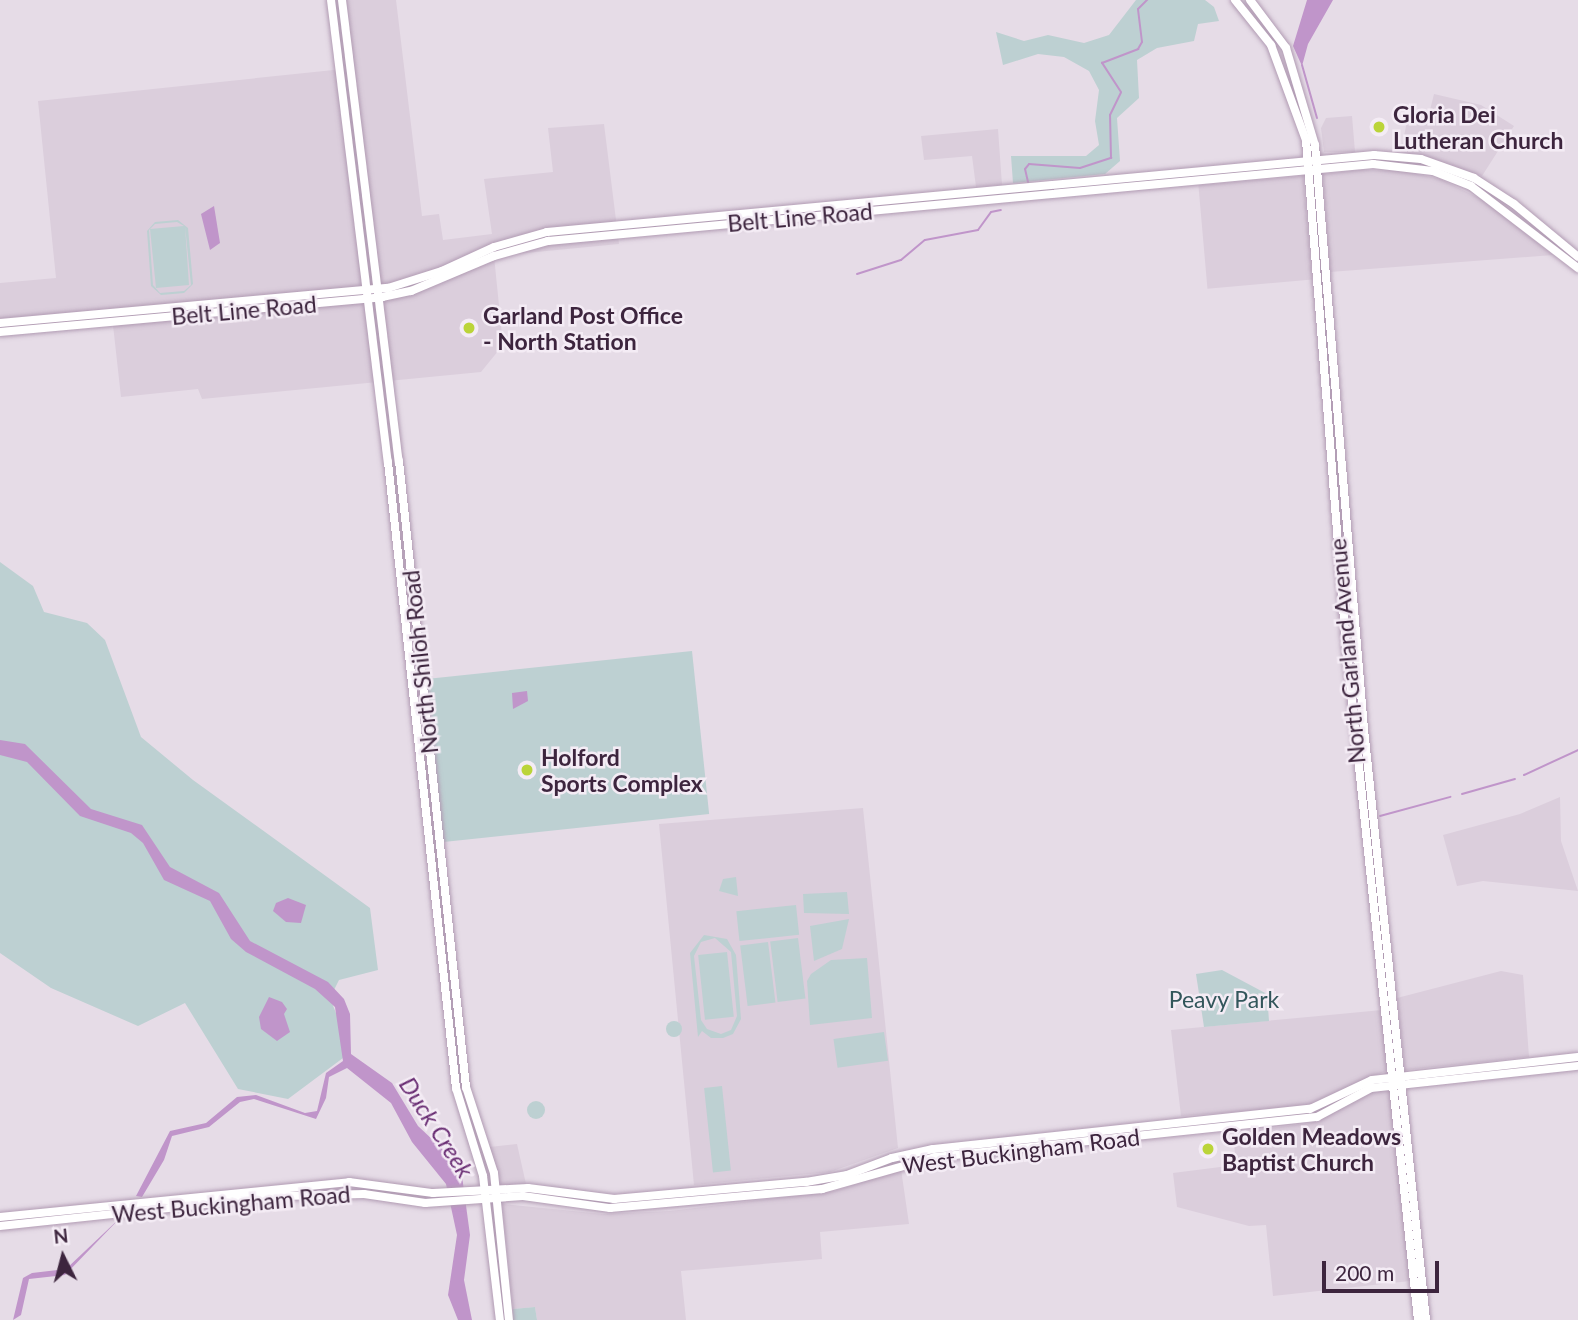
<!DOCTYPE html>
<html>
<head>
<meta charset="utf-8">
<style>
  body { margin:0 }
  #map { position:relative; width:1578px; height:1320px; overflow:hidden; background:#e6dce7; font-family:Lato,sans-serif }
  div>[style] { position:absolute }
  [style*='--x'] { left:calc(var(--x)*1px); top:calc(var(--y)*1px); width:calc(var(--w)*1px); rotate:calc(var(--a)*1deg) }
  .built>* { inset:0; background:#dbcedc; transform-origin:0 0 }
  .green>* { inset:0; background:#bdd0d2; transform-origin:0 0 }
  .round { border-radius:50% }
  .water>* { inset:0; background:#c095ca }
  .stream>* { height:2px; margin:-1px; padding:0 1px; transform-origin:1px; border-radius:1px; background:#c095ca }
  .roads { filter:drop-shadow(0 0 2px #b19bb3) drop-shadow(0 0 2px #b19bb3) }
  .major>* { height:8px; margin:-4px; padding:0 4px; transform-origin:4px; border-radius:4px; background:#fff }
  .dots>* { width:19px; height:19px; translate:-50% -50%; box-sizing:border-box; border:4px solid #f4ecf5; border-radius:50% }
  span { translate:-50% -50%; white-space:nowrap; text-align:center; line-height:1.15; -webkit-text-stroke:5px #f4ecf5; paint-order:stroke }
  .poi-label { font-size:23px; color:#3d253e; font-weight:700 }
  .left { translate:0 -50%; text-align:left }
  .street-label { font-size:23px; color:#3d253e }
  .park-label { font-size:23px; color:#32565b }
  .water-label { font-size:24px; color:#6a2e74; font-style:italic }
  .north { position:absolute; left:28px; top:1222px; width:70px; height:70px; -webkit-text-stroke:5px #f4ecf5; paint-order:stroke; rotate:354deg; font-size:19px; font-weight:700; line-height:28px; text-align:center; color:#3d253e }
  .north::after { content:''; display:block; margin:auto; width:24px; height:32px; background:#3d253e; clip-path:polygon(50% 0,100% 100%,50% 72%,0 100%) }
  .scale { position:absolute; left:1322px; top:1261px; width:117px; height:32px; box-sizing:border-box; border:4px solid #3d253e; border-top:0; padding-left:9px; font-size:21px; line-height:24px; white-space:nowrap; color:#3d253e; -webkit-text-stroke:5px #f4ecf5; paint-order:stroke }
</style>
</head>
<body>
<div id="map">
  <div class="built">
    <div style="clip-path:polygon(345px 0,396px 0,422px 216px,439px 214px,443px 240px,492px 234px,484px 179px,553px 172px,548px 128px,604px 124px,619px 244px,494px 256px,503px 345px,481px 372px,202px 399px,198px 389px,121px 397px,113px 325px,0 336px,0 283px,56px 278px,38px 101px,353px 68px)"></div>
    <div style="clip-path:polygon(1434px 94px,1481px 105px,1514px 126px,1482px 176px,1401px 152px,1407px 121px,1427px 122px)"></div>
    <div style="clip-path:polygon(1352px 116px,1355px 152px,1324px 152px,1321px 128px,1326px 118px)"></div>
    <div style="clip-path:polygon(998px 129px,1002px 185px,976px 187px,972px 156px,924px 160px,921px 136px)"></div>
    <div style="clip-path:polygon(1360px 170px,1403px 171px,1440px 179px,1483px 200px,1553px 255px,1330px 272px,1323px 174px)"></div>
    <div style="left:1303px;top:176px;width:104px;height:105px;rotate:85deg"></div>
    <div style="clip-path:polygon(1560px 797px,1561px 841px,1578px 891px,1483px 881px,1457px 886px,1443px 835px,1520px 814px)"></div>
    <div style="clip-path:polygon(863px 808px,898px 1148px,830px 1172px,694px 1185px,659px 824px)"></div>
    <div style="clip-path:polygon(1501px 971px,1523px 975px,1529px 1057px,1405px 1070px,1397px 998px)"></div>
    <div style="clip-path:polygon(1382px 1010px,1388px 1070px,1309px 1106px,1181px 1116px,1171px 1030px)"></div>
    <div style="clip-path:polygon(1390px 1089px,1410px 1281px,1273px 1296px,1266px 1225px,1249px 1226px,1177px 1207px,1173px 1173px,1236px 1165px,1233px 1133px,1311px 1123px,1364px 1094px)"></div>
    <div style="clip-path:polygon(517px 1144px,526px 1184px,499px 1185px,489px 1147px)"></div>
    <div style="clip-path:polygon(901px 1169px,909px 1224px,820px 1232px,822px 1259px,681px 1271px,686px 1320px,537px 1320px,535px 1307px,513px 1309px,502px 1204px,603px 1214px,670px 1211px,835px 1191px)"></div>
  </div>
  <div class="green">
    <div style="clip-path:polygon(1136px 0,1205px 0,1214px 7px,1219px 21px,1198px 24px,1194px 41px,1157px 48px,1137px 60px,1139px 98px,1117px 118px,1120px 161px,1105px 174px,1013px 183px,1011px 156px,1086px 156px,1099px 145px,1095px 121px,1099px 90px,1089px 71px,1064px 57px,1038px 54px,1003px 65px,996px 32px,1024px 41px,1048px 35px,1084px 43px,1109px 35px)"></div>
    <div style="clip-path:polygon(evenodd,178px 220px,188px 228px,193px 284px,184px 293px,161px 295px,151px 286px,147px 231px,155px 222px,178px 220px,177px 222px,184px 226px,150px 229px,156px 288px,189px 285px,185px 226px,191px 285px,184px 291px,160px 293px,153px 285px,149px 230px,155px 224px,177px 222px)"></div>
    <div style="clip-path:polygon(0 562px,33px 586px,44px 612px,87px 623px,105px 640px,141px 737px,193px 780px,370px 908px,378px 970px,339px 980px,330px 998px,343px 1031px,343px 1058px,288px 1099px,238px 1089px,185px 1003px,138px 1026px,51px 988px,0 953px)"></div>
    <div style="left:692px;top:651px;width:164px;height:267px;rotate:84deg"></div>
    <div style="clip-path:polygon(736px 877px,738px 896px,719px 891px,723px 879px)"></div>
    <div style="clip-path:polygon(847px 892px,849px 914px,804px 913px,803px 894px)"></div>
    <div style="left:796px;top:905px;width:30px;height:60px;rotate:84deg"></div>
    <div style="clip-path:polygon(849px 919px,842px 949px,814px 961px,810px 926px)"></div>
    <div style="clip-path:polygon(evenodd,704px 935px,727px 939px,736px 955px,741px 1019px,733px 1034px,723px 1038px,711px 1038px,702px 1031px,698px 1037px,690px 953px,704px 935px,715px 938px,731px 952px,737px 1016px,731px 1030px,721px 1034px,707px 1029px,701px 1020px,694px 956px,701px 942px,715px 938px)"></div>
    <div style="left:798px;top:938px;width:61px;height:28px;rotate:83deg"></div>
    <div style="left:768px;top:942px;width:61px;height:28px;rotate:83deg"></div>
    <div style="left:727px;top:952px;width:65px;height:29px;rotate:84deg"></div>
    <div style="clip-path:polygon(867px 958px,872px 1018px,810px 1025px,807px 981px,811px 974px,831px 960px)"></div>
    <div style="clip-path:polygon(1222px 970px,1267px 994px,1269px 1021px,1204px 1027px,1196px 974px)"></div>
    <div class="round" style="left:666px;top:1021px;width:16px;height:16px"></div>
    <div style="left:884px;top:1032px;width:29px;height:51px;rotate:82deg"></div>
    <div style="left:722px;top:1086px;width:85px;height:18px;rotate:84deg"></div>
    <div class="round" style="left:527px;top:1101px;width:18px;height:18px"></div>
    <div style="clip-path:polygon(535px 1307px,537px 1320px,512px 1320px,513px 1309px)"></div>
  </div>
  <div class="water">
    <div style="clip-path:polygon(1307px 0,1333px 0,1308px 44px,1302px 66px,1293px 46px)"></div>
    <div style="clip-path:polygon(214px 206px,220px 243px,210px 250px,201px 214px)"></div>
    <div style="clip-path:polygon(527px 691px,528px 701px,513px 709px,512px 693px)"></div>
    <div style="clip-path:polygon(0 740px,25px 744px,91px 809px,142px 825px,170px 867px,219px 893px,250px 941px,328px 982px,344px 999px,350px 1014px,351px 1054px,392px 1083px,418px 1126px,451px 1157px,462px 1176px,470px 1235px,464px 1280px,472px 1320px,458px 1320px,448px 1295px,457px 1235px,446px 1184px,412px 1142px,391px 1103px,347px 1068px,329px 1077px,326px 1098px,316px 1119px,254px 1099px,240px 1102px,209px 1127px,172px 1136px,164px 1160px,142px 1197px,136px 1196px,170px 1131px,206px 1123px,237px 1097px,256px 1095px,305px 1113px,317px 1111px,326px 1073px,343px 1061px,335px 1007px,315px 989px,246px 952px,231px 939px,210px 901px,164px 880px,143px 843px,131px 833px,80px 816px,27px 762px,0 755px)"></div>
    <div style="clip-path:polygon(288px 898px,306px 905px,301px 923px,286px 922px,273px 911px,276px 903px)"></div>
    <div style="clip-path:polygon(269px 997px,282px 1002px,287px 1009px,284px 1014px,290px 1032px,277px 1041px,261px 1029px,259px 1017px)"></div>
    <div style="clip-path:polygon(121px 1217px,65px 1275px,29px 1279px,21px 1315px,13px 1320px,23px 1278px,32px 1273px,66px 1269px)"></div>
  </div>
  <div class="stream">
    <div style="--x:1302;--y:65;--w:55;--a:74.2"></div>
    <div style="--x:1028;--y:182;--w:13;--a:-103"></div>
    <div style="--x:1025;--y:169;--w:6;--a:-51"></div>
    <div style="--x:1029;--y:164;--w:51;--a:4.5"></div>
    <div style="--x:1080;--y:168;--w:33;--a:-18"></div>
    <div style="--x:1111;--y:158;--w:43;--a:-91.3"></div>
    <div style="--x:1110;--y:115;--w:25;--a:-64"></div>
    <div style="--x:1121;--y:92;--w:35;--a:-123"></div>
    <div style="--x:1102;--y:63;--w:39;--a:-21"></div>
    <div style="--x:1138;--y:49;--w:8;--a:-60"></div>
    <div style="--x:1142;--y:42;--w:33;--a:-97"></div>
    <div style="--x:1138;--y:9;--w:13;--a:-45"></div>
    <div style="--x:857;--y:274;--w:46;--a:-17.7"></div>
    <div style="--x:901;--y:260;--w:31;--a:-40"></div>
    <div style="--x:925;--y:240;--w:54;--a:-10.7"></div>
    <div style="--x:978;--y:230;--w:22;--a:-54"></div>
    <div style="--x:991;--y:212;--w:10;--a:-11"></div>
    <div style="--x:1524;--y:775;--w:60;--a:-24.8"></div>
    <div style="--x:1462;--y:794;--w:55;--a:-15.8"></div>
    <div style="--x:1380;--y:816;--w:73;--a:-15.2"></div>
  </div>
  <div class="roads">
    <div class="major">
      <div style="--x:331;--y:0;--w:466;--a:83"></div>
      <div style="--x:388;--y:462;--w:630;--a:83.8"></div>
      <div style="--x:456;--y:1088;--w:92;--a:72.9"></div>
      <div style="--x:483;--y:1176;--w:145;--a:83.3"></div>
      <div style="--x:342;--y:0;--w:465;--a:83"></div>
      <div style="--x:399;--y:461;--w:630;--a:83.89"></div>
      <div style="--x:466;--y:1087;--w:90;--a:72"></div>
      <div style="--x:494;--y:1173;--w:148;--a:84.2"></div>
      <div style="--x:1235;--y:0;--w:58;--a:51.3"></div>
      <div style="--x:1271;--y:45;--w:101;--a:69.8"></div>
      <div style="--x:1306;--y:140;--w:507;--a:85.47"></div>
      <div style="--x:1346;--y:645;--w:679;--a:83.91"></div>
      <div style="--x:1250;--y:0;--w:60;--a:53.1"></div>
      <div style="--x:1286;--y:48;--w:101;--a:73.4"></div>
      <div style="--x:1315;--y:145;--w:586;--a:85.2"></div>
      <div style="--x:1364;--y:729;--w:594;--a:84.01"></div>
      <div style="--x:0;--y:323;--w:390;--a:-5.2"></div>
      <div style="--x:388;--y:288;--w:57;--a:-17.5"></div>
      <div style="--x:442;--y:271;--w:57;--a:-24.8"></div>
      <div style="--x:494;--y:247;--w:55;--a:-15.8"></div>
      <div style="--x:547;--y:232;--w:831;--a:-5.32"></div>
      <div style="--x:1374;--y:155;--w:47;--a:4.9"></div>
      <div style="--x:1421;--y:159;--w:56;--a:19.7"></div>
      <div style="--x:1474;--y:178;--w:48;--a:33"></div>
      <div style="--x:1514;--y:204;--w:83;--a:39.6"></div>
      <div style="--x:0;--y:332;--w:384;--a:-5.2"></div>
      <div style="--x:382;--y:297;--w:30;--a:-12"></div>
      <div style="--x:411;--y:291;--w:90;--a:-22.9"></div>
      <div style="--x:494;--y:256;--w:56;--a:-15.5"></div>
      <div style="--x:548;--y:241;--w:829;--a:-5.33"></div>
      <div style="--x:1373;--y:164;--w:60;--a:6.7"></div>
      <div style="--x:1433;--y:171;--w:41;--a:21.5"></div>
      <div style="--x:1471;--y:186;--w:135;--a:37.5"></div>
      <div style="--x:0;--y:1217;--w:351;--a:-5.7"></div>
      <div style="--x:349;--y:1182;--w:85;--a:7.5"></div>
      <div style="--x:433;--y:1193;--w:95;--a:-3"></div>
      <div style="--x:528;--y:1188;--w:87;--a:7.3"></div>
      <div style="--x:614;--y:1199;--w:193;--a:-5.1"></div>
      <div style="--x:806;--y:1182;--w:42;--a:-9.7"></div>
      <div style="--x:847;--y:1175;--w:48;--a:-20.7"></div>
      <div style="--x:892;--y:1158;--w:42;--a:-12.4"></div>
      <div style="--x:933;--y:1149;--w:379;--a:-6.1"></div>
      <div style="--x:1310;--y:1109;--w:68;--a:-25.1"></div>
      <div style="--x:1372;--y:1080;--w:207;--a:-6.4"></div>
      <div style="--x:0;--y:1226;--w:285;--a:-6.1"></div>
      <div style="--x:283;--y:1196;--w:81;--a:-1.4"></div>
      <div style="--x:364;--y:1194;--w:62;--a:8.4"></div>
      <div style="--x:425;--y:1203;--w:98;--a:-4.1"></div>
      <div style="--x:523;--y:1196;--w:88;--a:7.9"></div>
      <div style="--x:610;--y:1208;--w:213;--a:-5.1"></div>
      <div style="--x:822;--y:1189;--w:117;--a:-15.8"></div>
      <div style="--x:935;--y:1157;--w:384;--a:-6"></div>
      <div style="--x:1317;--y:1117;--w:61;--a:-28.2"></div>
      <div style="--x:1371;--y:1088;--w:208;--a:-6.1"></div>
    </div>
  </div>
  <div class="dots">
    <div style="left:1379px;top:127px;background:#bbd439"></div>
    <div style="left:469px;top:328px;background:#bbd439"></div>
    <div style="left:527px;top:770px;background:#bbd439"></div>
    <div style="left:1208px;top:1149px;background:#bbd439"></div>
  </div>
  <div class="poi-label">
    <span class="left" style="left:1393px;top:127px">Gloria Dei<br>Lutheran Church</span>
    <span class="left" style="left:483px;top:328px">Garland Post Office<br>- North Station</span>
    <span class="left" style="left:541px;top:770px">Holford<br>Sports Complex</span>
    <span class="left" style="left:1222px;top:1149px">Golden Meadows<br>Baptist Church</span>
  </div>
  <div class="street-label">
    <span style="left:800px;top:217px;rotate:-5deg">Belt Line Road</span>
    <span style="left:244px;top:310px;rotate:-5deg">Belt Line Road</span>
    <span style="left:1347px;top:651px;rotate:-95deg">North Garland Avenue</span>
    <span style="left:420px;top:662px;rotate:-96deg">North Shiloh Road</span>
    <span style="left:1021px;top:1151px;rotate:-7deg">West Buckingham Road</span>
    <span style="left:231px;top:1204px;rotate:-5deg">West Buckingham Road</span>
  </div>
  <div class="park-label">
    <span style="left:1224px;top:999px">Peavy Park</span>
  </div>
  <div class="water-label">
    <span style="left:437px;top:1127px;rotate:57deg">Duck Creek</span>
  </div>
  <div class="north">N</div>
  <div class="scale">200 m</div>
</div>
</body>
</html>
